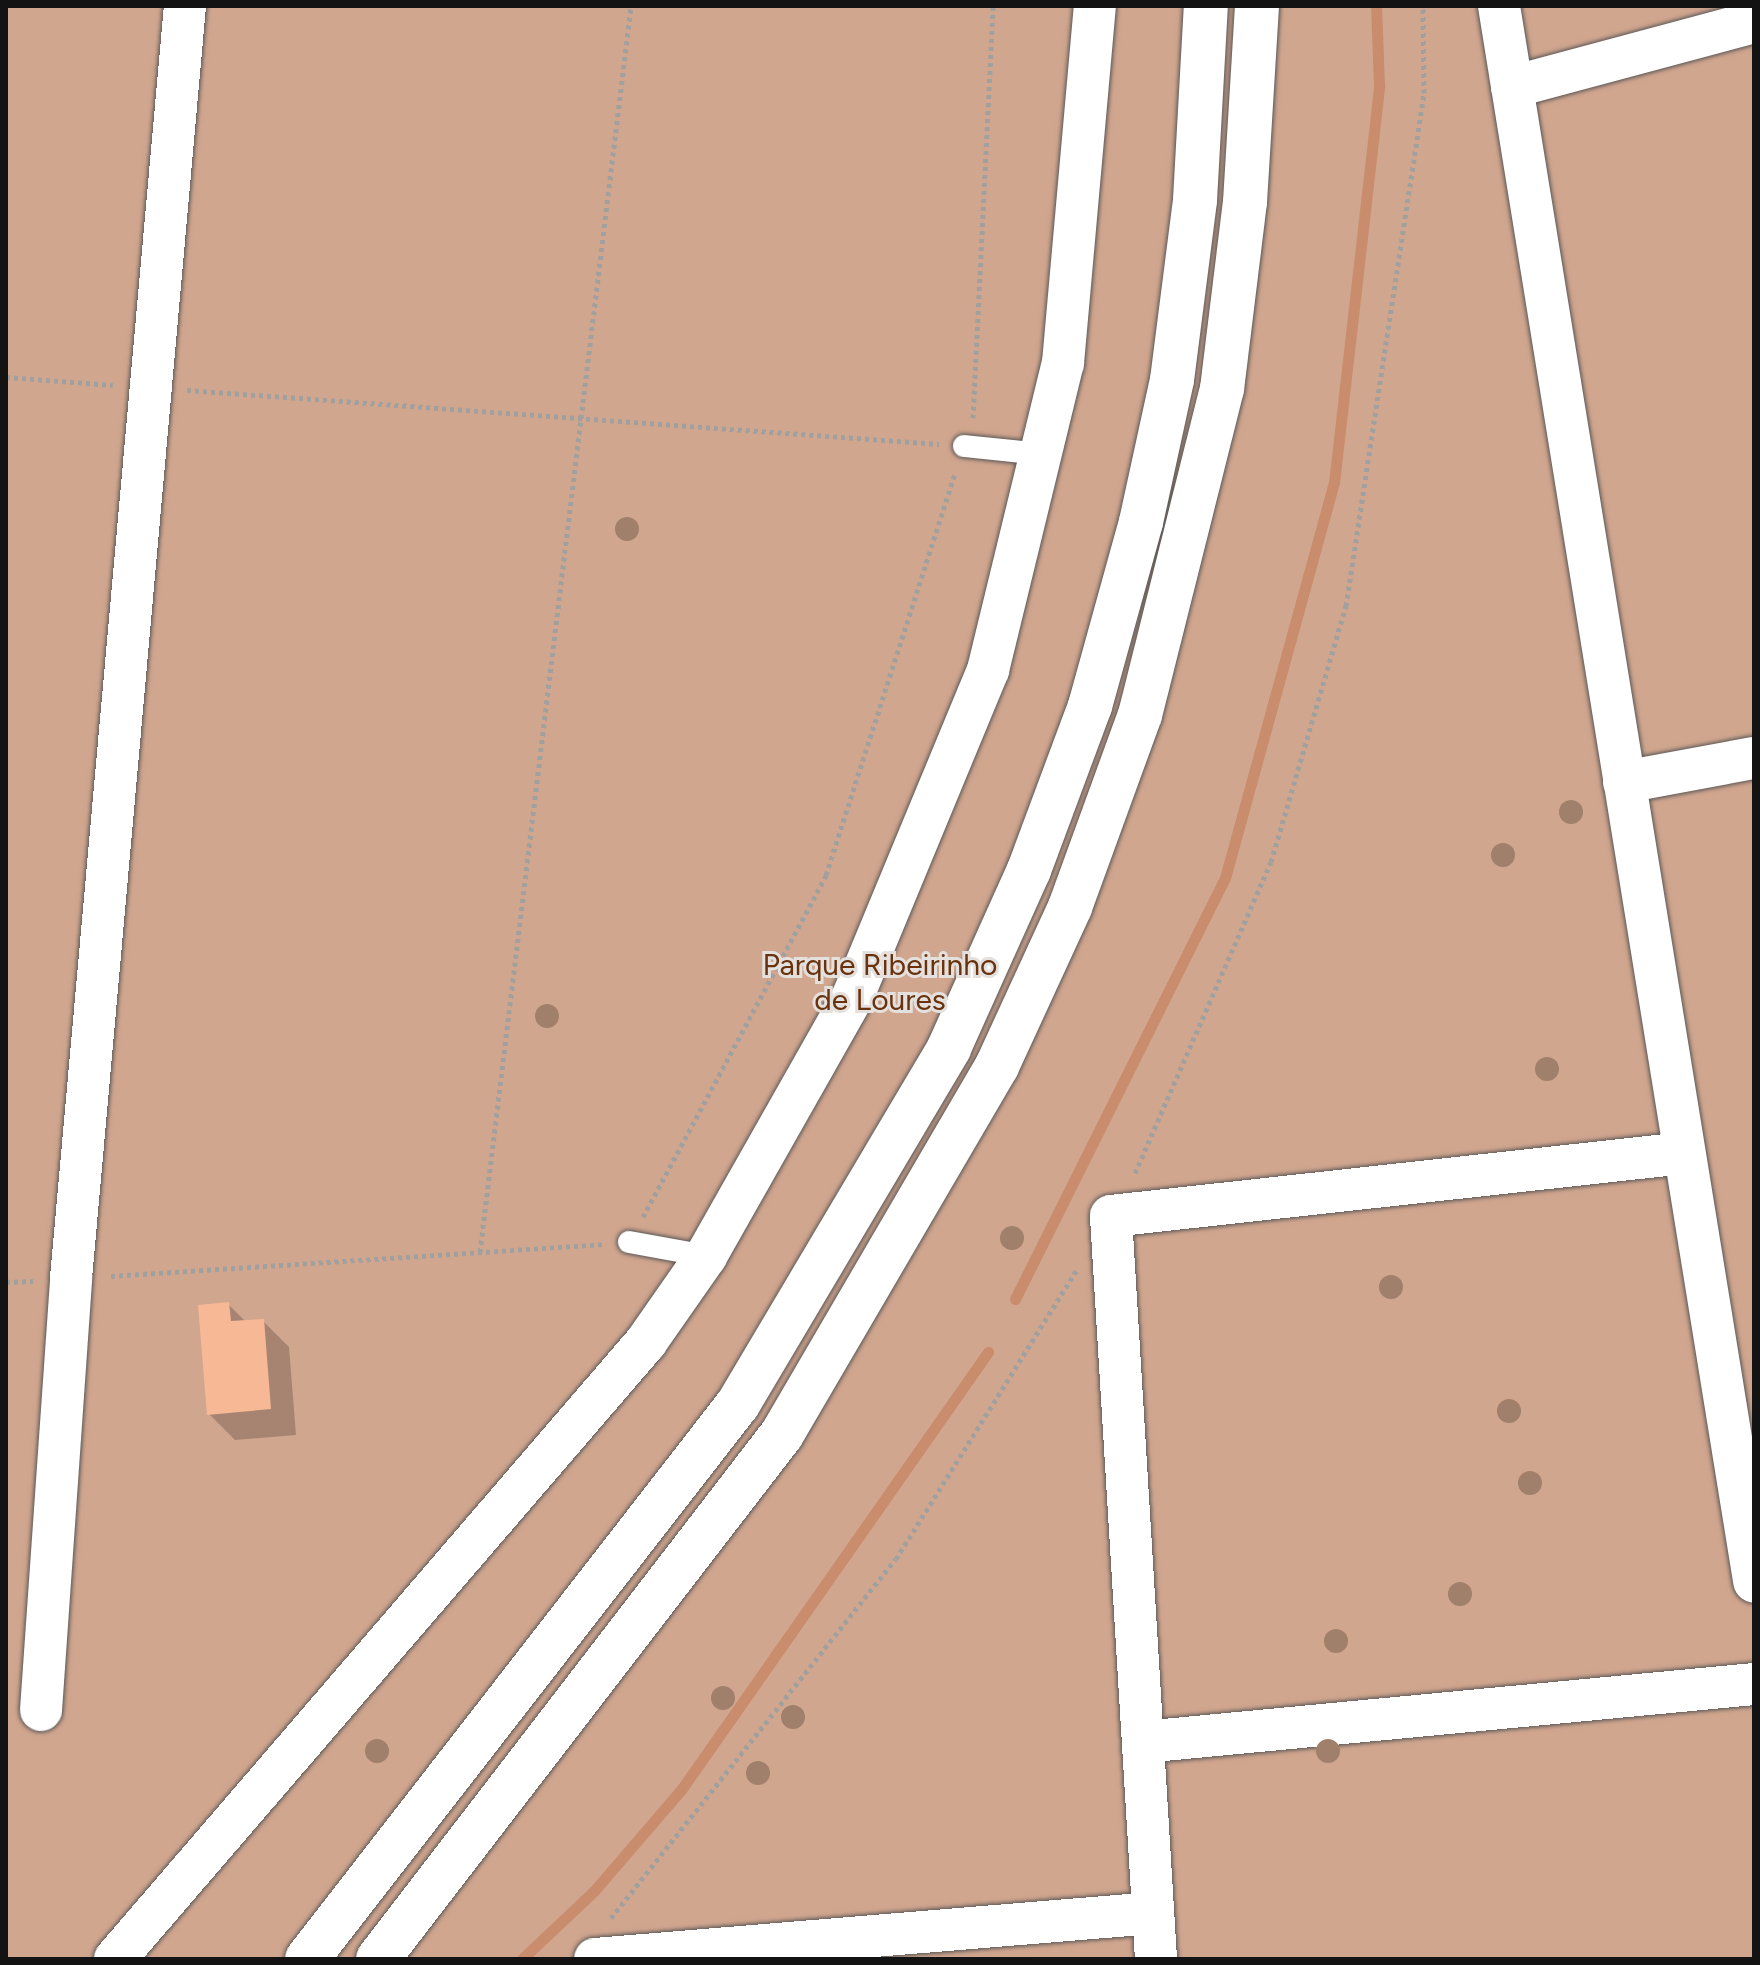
<!DOCTYPE html>
<html>
<head>
<meta charset="utf-8">
<style>
  body { margin:0 }
  #map { position:relative; width:1760px; height:1965px; overflow:hidden; background:#e3e0de; font-family:Figtree,sans-serif }
  div>[style] { position:absolute }
  [style*='--x'] { left:calc(var(--x)*1px); top:calc(var(--y)*1px); width:calc(var(--w)*1px); rotate:calc(var(--a)*1deg) }
  .green>* { inset:0; background:#d1a68f; transform-origin:0 0 }
  .shadow>* { inset:0; background:#0003 }
  .stream>* { height:11px; margin:-5.5px; padding:0 5.5px; transform-origin:5.5px; border-radius:5.5px; background:#c98c6c }
  .building>* { inset:0; background:#f7b896 }
  .path>* { height:5px; margin-top:-2.5px; transform-origin:0; background:repeating-linear-gradient(90deg,#a2a09e 0 4px,transparent 0 8px) }
  .roads { filter:drop-shadow(0 0 2px #5b5857) drop-shadow(0 0 2px #5b5857) }
  .lane>* { height:22px; margin:-11px; padding:0 11px; transform-origin:11px; border-radius:11px; background:#fff }
  .street>* { height:42px; margin:-21px; padding:0 21px; transform-origin:21px; border-radius:21px; background:#fff }
  .highway>* { height:44px; margin:-22px; padding:0 22px; transform-origin:22px; border-radius:22px; background:#fff }
  .trees>* { width:24px; height:24px; margin:-12px; border-radius:50%; background:#a0806a }
  span { translate:-50% -50%; white-space:nowrap; text-align:center; line-height:1.15; -webkit-text-stroke:6px #e3e0de; paint-order:stroke }
  .park-label { font-size:30px; color:#69310c }
  .frame { position:absolute; inset:0; border:8px solid #141313; pointer-events:none }
</style>
</head>
<body>
<div id="map">
  <div class="green">
    <div style="left:6px;top:6px;width:1748px;height:1953px"></div>
  </div>
  <div class="shadow">
    <div style="clip-path:polygon(228px 1304px,246px 1322px,263px 1321px,289px 1347px,296px 1435px,235px 1440px,209px 1414px)"></div>
  </div>
  <div class="stream">
    <div style="--x:1015;--y:1299;--w:470;--a:-63.5"></div>
    <div style="--x:1225;--y:878;--w:410;--a:-74.6"></div>
    <div style="--x:1334;--y:483;--w:400;--a:-83.5"></div>
    <div style="--x:1379;--y:86;--w:80;--a:-92.1"></div>
    <div style="--x:522;--y:1959;--w:99;--a:-43.4"></div>
    <div style="--x:594;--y:1891;--w:133;--a:-49.3"></div>
    <div style="--x:681;--y:1790;--w:535;--a:-54.97"></div>
  </div>
  <div class="building">
    <div style="clip-path:polygon(229px 1302px,231px 1321px,264px 1319px,271px 1409px,207px 1415px,198px 1305px)"></div>
  </div>
  <div class="path">
    <div style="--x:6;--y:377;--w:107;--a:4.3"></div>
    <div style="--x:187;--y:390;--w:754;--a:4.11"></div>
    <div style="--x:973;--y:418;--w:412;--a:-87.2"></div>
    <div style="--x:1135;--y:1173;--w:339;--a:-66.4"></div>
    <div style="--x:1271;--y:862;--w:267;--a:-73.7"></div>
    <div style="--x:1346;--y:606;--w:519;--a:-81.35"></div>
    <div style="--x:1424;--y:93;--w:87;--a:-90.7"></div>
    <div style="--x:643;--y:1217;--w:388;--a:-61.8"></div>
    <div style="--x:826;--y:875;--w:422;--a:-72.2"></div>
    <div style="--x:480;--y:1252;--w:1255;--a:-83.09"></div>
    <div style="--x:111;--y:1276;--w:494;--a:-3.7"></div>
    <div style="--x:6;--y:1282;--w:27;--a:-2"></div>
    <div style="--x:611;--y:1918;--w:458;--a:-51.6"></div>
    <div style="--x:896;--y:1559;--w:340;--a:-58"></div>
  </div>
  <div class="roads">
    <div class="lane">
      <div style="--x:964;--y:446;--w:77;--a:5.9"></div>
      <div style="--x:629;--y:1242;--w:78;--a:10.3"></div>
    </div>
    <div class="street">
      <div style="--x:1499;--y:6;--w:1596;--a:80.8"></div>
      <div style="--x:1512;--y:87;--w:251;--a:-15"></div>
      <div style="--x:1624;--y:782;--w:132;--a:-10.5"></div>
      <div style="--x:41;--y:1710;--w:433;--a:-86"></div>
      <div style="--x:71;--y:1278;--w:1277;--a:-84.88"></div>
      <div style="--x:1143;--y:1742;--w:614;--a:-5.42"></div>
      <div style="--x:115;--y:1959;--w:814;--a:-49.28"></div>
      <div style="--x:646;--y:1342;--w:105;--a:-55.1"></div>
      <div style="--x:706;--y:1256;--w:299;--a:-60.5"></div>
      <div style="--x:853;--y:996;--w:353;--a:-67.5"></div>
      <div style="--x:988;--y:670;--w:316;--a:-76.3"></div>
      <div style="--x:1063;--y:363;--w:358;--a:-84.9"></div>
      <div style="--x:595;--y:1959;--w:560;--a:-4.71"></div>
      <div style="--x:1156;--y:1959;--w:744;--a:-93.47"></div>
      <div style="--x:1111;--y:1216;--w:576;--a:-6.27"></div>
    </div>
    <div class="highway">
      <div style="--x:307;--y:1959;--w:703;--a:-52.17"></div>
      <div style="--x:738;--y:1404;--w:414;--a:-59.3"></div>
      <div style="--x:949;--y:1048;--w:195;--a:-65.8"></div>
      <div style="--x:1029;--y:870;--w:175;--a:-69.6"></div>
      <div style="--x:1090;--y:706;--w:191;--a:-74.5"></div>
      <div style="--x:1141;--y:522;--w:145;--a:-77.7"></div>
      <div style="--x:1172;--y:380;--w:181;--a:-82.7"></div>
      <div style="--x:1195;--y:200;--w:194;--a:-86.8"></div>
      <div style="--x:378;--y:1959;--w:662;--a:-52.42"></div>
      <div style="--x:782;--y:1434;--w:426;--a:-59.7"></div>
      <div style="--x:997;--y:1066;--w:175;--a:-65.3"></div>
      <div style="--x:1070;--y:907;--w:204;--a:-70"></div>
      <div style="--x:1140;--y:715;--w:336;--a:-75.9"></div>
      <div style="--x:1222;--y:389;--w:188;--a:-83"></div>
      <div style="--x:1245;--y:202;--w:196;--a:-86.5"></div>
    </div>
  </div>
  <div class="trees">
    <div style="left:627px;top:529px"></div>
    <div style="left:1571px;top:812px"></div>
    <div style="left:1503px;top:855px"></div>
    <div style="left:547px;top:1016px"></div>
    <div style="left:1547px;top:1069px"></div>
    <div style="left:1012px;top:1238px"></div>
    <div style="left:1391px;top:1287px"></div>
    <div style="left:1509px;top:1411px"></div>
    <div style="left:1530px;top:1483px"></div>
    <div style="left:1460px;top:1594px"></div>
    <div style="left:1336px;top:1641px"></div>
    <div style="left:723px;top:1698px"></div>
    <div style="left:793px;top:1717px"></div>
    <div style="left:377px;top:1751px"></div>
    <div style="left:1328px;top:1751px"></div>
    <div style="left:758px;top:1773px"></div>
  </div>
  <div class="park-label">
    <span style="left:880px;top:982px">Parque Ribeirinho<br>de Loures</span>
  </div>
  <div class="frame"></div>
</div>
</body>
</html>
